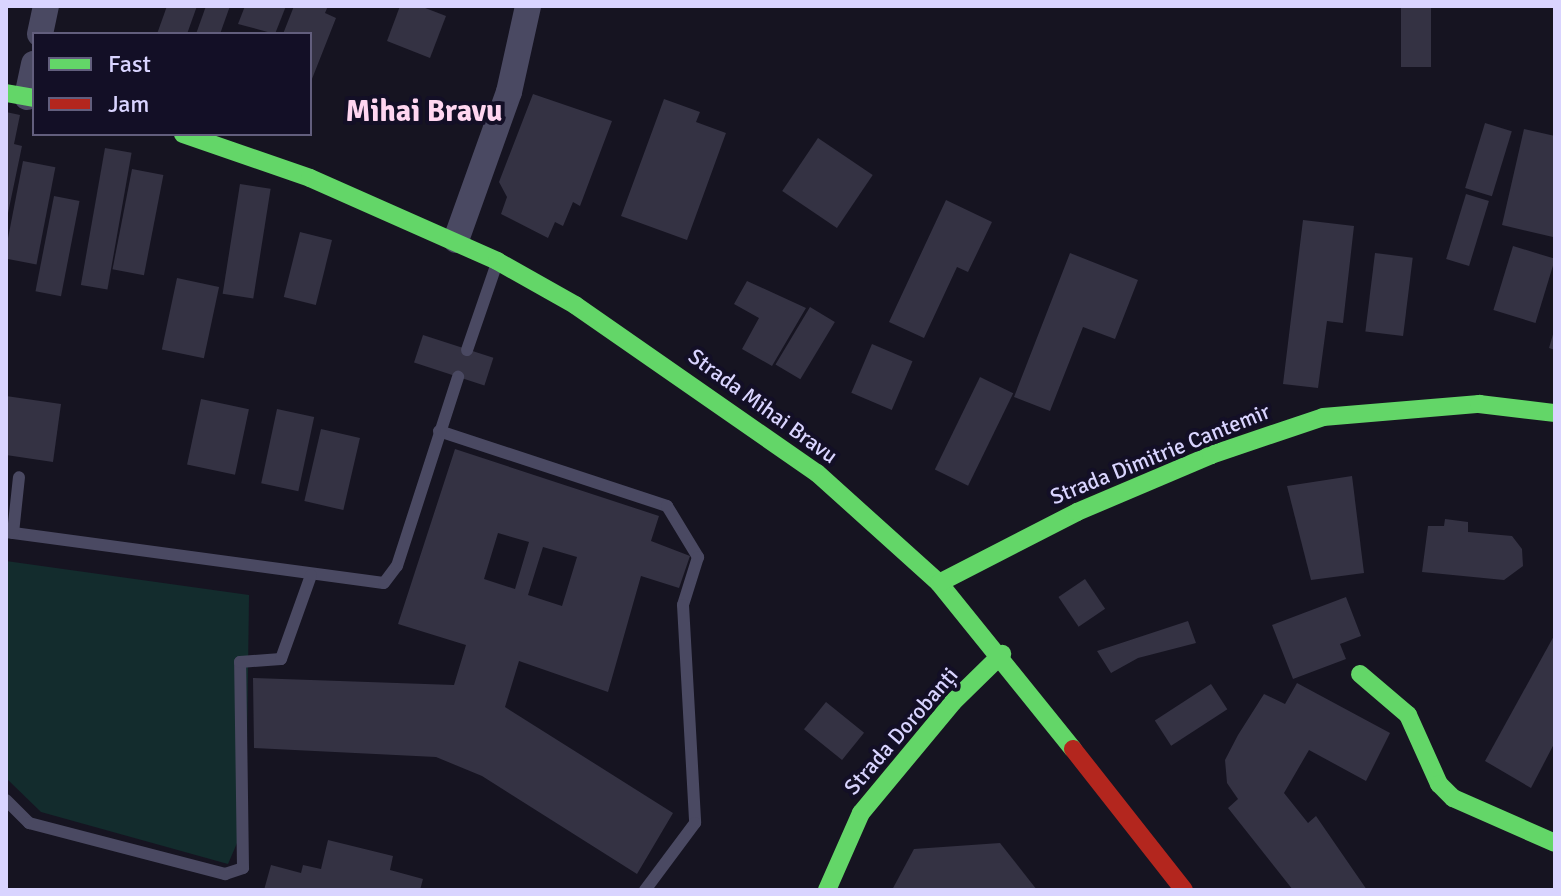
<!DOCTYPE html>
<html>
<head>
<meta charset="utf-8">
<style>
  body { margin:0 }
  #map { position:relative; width:1561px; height:896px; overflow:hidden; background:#161421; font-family:Signika,sans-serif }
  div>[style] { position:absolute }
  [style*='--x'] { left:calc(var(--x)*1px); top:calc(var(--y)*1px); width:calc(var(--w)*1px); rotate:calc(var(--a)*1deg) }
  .green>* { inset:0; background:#132c2d }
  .building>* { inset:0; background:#343243; transform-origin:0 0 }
  .lane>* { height:12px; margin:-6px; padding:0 6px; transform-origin:6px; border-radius:6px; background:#4a4962 }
  .street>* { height:26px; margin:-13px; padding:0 13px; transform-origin:13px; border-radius:13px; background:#4a4962 }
  .fast>* { height:18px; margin:-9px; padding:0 9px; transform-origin:9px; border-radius:9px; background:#63d668 }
  .jam>* { height:18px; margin:-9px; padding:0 9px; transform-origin:9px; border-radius:9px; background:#b3261e }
  span { translate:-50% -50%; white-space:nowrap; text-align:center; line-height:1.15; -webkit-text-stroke:8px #130f26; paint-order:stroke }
  .street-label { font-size:22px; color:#d9d4ff }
  .district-label { font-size:30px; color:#ffd6f0; font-weight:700 }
  .frame { position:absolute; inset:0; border:8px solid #d9d4ff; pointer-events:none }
  .legend { position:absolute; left:32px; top:32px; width:280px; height:104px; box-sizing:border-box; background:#130f26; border:2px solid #625e7d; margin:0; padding:10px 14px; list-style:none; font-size:24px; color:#d9d4ff }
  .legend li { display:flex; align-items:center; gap:16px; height:40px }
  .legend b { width:40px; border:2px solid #625e7d }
</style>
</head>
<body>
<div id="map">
  <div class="green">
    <div style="clip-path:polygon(6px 561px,249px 595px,246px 822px,228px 864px,41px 812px,6px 778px)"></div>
  </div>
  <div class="building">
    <div style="clip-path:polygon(167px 6px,197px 6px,187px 34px,157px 34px)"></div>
    <div style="clip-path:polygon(206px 6px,230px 6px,220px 34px,196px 34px)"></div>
    <div style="clip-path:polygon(245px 6px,286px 6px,275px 34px,238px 24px)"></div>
    <div style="clip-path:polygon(294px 6px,328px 6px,325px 13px,336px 18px,310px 84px,310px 34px,283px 34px)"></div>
    <div style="clip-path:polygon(400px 6px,420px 6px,446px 16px,430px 58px,387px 41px)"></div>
    <div style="left:1401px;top:6px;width:30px;height:61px"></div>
    <div style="clip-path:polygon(533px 94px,612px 121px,580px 206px,573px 202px,563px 226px,555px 222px,548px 238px,501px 214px,507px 197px,499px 182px)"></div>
    <div style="clip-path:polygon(664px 99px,700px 112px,696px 122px,726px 133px,687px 240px,621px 216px)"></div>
    <div style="clip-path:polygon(6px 112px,20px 115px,14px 144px,22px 146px,7px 218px)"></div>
    <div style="left:1485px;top:123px;width:28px;height:68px;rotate:17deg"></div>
    <div style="clip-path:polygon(1524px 129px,1555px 136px,1553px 237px,1502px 225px)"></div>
    <div style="left:818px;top:138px;width:66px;height:64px;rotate:34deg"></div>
    <div style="left:105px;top:148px;width:27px;height:139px;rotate:10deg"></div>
    <div style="left:23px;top:161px;width:33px;height:99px;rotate:11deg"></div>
    <div style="left:132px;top:169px;width:32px;height:102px;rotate:11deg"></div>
    <div style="left:240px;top:184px;width:31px;height:111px;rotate:9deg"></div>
    <div style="left:1466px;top:194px;width:24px;height:68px;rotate:17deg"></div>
    <div style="left:54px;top:196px;width:26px;height:97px;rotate:11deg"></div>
    <div style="clip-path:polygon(946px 200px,992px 222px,968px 272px,957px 267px,924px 338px,889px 322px)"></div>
    <div style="clip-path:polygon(1303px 220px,1354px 226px,1343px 323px,1327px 321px,1318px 388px,1283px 384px)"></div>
    <div style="left:300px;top:232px;width:33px;height:67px;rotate:14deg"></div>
    <div style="left:1513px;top:246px;width:44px;height:67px;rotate:17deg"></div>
    <div style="clip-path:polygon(1070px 253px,1138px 280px,1115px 339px,1083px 327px,1050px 411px,1014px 397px)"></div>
    <div style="left:1375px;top:253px;width:38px;height:79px;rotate:7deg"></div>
    <div style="left:177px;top:278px;width:43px;height:73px;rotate:12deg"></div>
    <div style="clip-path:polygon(747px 281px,806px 308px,772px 366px,742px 349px,759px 318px,734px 304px)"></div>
    <div style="left:810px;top:307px;width:29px;height:67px;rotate:31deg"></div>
    <div style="clip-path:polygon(1554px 331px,1555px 331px,1555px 350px,1549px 348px)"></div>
    <div style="left:423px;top:335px;width:74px;height:29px;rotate:18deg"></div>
    <div style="left:872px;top:344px;width:44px;height:53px;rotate:23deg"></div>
    <div style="left:980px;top:377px;width:37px;height:103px;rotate:26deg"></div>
    <div style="clip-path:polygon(6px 396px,61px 404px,53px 462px,6px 455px)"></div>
    <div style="left:201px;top:399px;width:49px;height:67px;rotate:12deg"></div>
    <div style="left:277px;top:409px;width:38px;height:76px;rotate:12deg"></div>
    <div style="left:321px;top:429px;width:40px;height:74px;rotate:13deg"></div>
    <div style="clip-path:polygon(evenodd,455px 449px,659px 516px,651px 541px,690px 556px,679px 588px,641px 576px,608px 692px,519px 661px,505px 707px,673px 813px,637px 874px,482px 776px,436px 757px,254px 748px,253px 678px,454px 685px,466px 645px,398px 624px,455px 449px,498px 533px,529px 542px,515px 589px,484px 579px,498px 533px,455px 449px,543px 547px,577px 557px,562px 606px,528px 595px,543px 547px)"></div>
    <div style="clip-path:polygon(1352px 476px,1364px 573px,1311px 580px,1287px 486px)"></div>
    <div style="clip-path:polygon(1445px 519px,1468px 522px,1468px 532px,1512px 536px,1522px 549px,1523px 566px,1504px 580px,1422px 572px,1428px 526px,1444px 526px)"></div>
    <div style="left:1085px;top:579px;width:36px;height:32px;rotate:56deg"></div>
    <div style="clip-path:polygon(1346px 597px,1361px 636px,1340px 644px,1346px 659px,1293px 679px,1272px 625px)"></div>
    <div style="clip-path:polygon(1188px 621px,1196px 643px,1138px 658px,1111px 673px,1097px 651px)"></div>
    <div style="clip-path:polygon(1555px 634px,1555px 742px,1531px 788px,1485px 761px)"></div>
    <div style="clip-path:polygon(1297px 683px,1390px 733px,1366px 781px,1309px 750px,1284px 793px,1308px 823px,1316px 816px,1367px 890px,1293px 890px,1228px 808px,1238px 799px,1227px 783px,1225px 760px,1238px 735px,1264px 694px,1285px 704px)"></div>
    <div style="left:1211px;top:684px;width:30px;height:67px;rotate:57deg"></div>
    <div style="left:826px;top:702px;width:49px;height:35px;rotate:39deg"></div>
    <div style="clip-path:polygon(328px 840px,393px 856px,390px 870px,423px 879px,420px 890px,264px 890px,271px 865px,301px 873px,303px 865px,321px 869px)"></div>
    <div style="clip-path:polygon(1000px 843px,1037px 890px,892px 890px,914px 849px)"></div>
  </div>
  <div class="lane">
    <div style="--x:467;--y:350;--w:89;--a:-71"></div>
    <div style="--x:439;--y:431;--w:240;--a:18.2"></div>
    <div style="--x:667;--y:506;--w:60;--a:58.7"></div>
    <div style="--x:698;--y:557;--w:50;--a:107.4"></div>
    <div style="--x:683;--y:605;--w:218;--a:86.8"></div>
    <div style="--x:695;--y:823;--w:84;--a:126.7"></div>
    <div style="--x:6;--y:532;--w:381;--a:7.7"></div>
    <div style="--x:384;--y:583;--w:21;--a:-53"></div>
    <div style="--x:397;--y:566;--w:199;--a:-72.1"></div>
    <div style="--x:13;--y:533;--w:56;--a:-83.9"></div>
    <div style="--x:6;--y:800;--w:33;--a:45"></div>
    <div style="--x:29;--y:823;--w:203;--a:14.6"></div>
    <div style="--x:225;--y:874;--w:19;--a:-18"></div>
    <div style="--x:243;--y:868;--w:206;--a:-90.8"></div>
    <div style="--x:240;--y:662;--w:41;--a:-4.2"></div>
    <div style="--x:281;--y:659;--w:89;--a:-70.3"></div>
  </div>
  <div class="street">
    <div style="--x:40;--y:34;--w:29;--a:-78"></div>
    <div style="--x:27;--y:97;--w:34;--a:-78"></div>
    <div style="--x:456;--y:240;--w:157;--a:-70.3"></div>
    <div style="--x:509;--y:92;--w:88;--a:-77.5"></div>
  </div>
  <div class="fast">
    <div style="--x:6;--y:93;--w:28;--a:10"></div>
    <div style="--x:183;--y:134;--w:134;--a:19.1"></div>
    <div style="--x:310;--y:178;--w:205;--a:23.9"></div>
    <div style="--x:497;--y:261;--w:90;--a:29.4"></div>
    <div style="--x:575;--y:305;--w:295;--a:34.8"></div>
    <div style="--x:817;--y:473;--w:164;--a:42"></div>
    <div style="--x:939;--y:583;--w:213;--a:51.1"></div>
    <div style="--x:939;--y:583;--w:155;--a:-27.2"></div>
    <div style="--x:1077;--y:512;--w:146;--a:-23"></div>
    <div style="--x:1211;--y:455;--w:118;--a:-18.7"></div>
    <div style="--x:1323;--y:417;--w:157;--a:-4.8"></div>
    <div style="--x:1479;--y:404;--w:77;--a:6.8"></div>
    <div style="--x:1360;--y:674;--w:63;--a:40.5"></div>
    <div style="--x:1408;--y:715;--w:76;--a:65.8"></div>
    <div style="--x:1439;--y:784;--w:20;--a:45"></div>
    <div style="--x:1453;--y:798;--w:111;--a:23.8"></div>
    <div style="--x:827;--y:890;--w:84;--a:-66.2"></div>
    <div style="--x:861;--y:813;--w:144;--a:-50.3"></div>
    <div style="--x:953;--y:702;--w:69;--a:-44.4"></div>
  </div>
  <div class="jam">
    <div style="--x:1073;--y:749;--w:179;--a:51.8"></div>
  </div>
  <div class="street-label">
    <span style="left:763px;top:406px;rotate:36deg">Strada Mihai Bravu</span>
    <span style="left:1160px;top:454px;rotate:-22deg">Strada Dimitrie Cantemir</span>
    <span style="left:901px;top:731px;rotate:-49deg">Strada Dorobanți</span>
  </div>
  <div class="district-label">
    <span style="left:424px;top:112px">Mihai Bravu</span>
  </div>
  <div class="frame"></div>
  <ul class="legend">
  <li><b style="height:10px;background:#63d668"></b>Fast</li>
  <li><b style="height:10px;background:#b3261e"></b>Jam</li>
  </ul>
</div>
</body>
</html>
